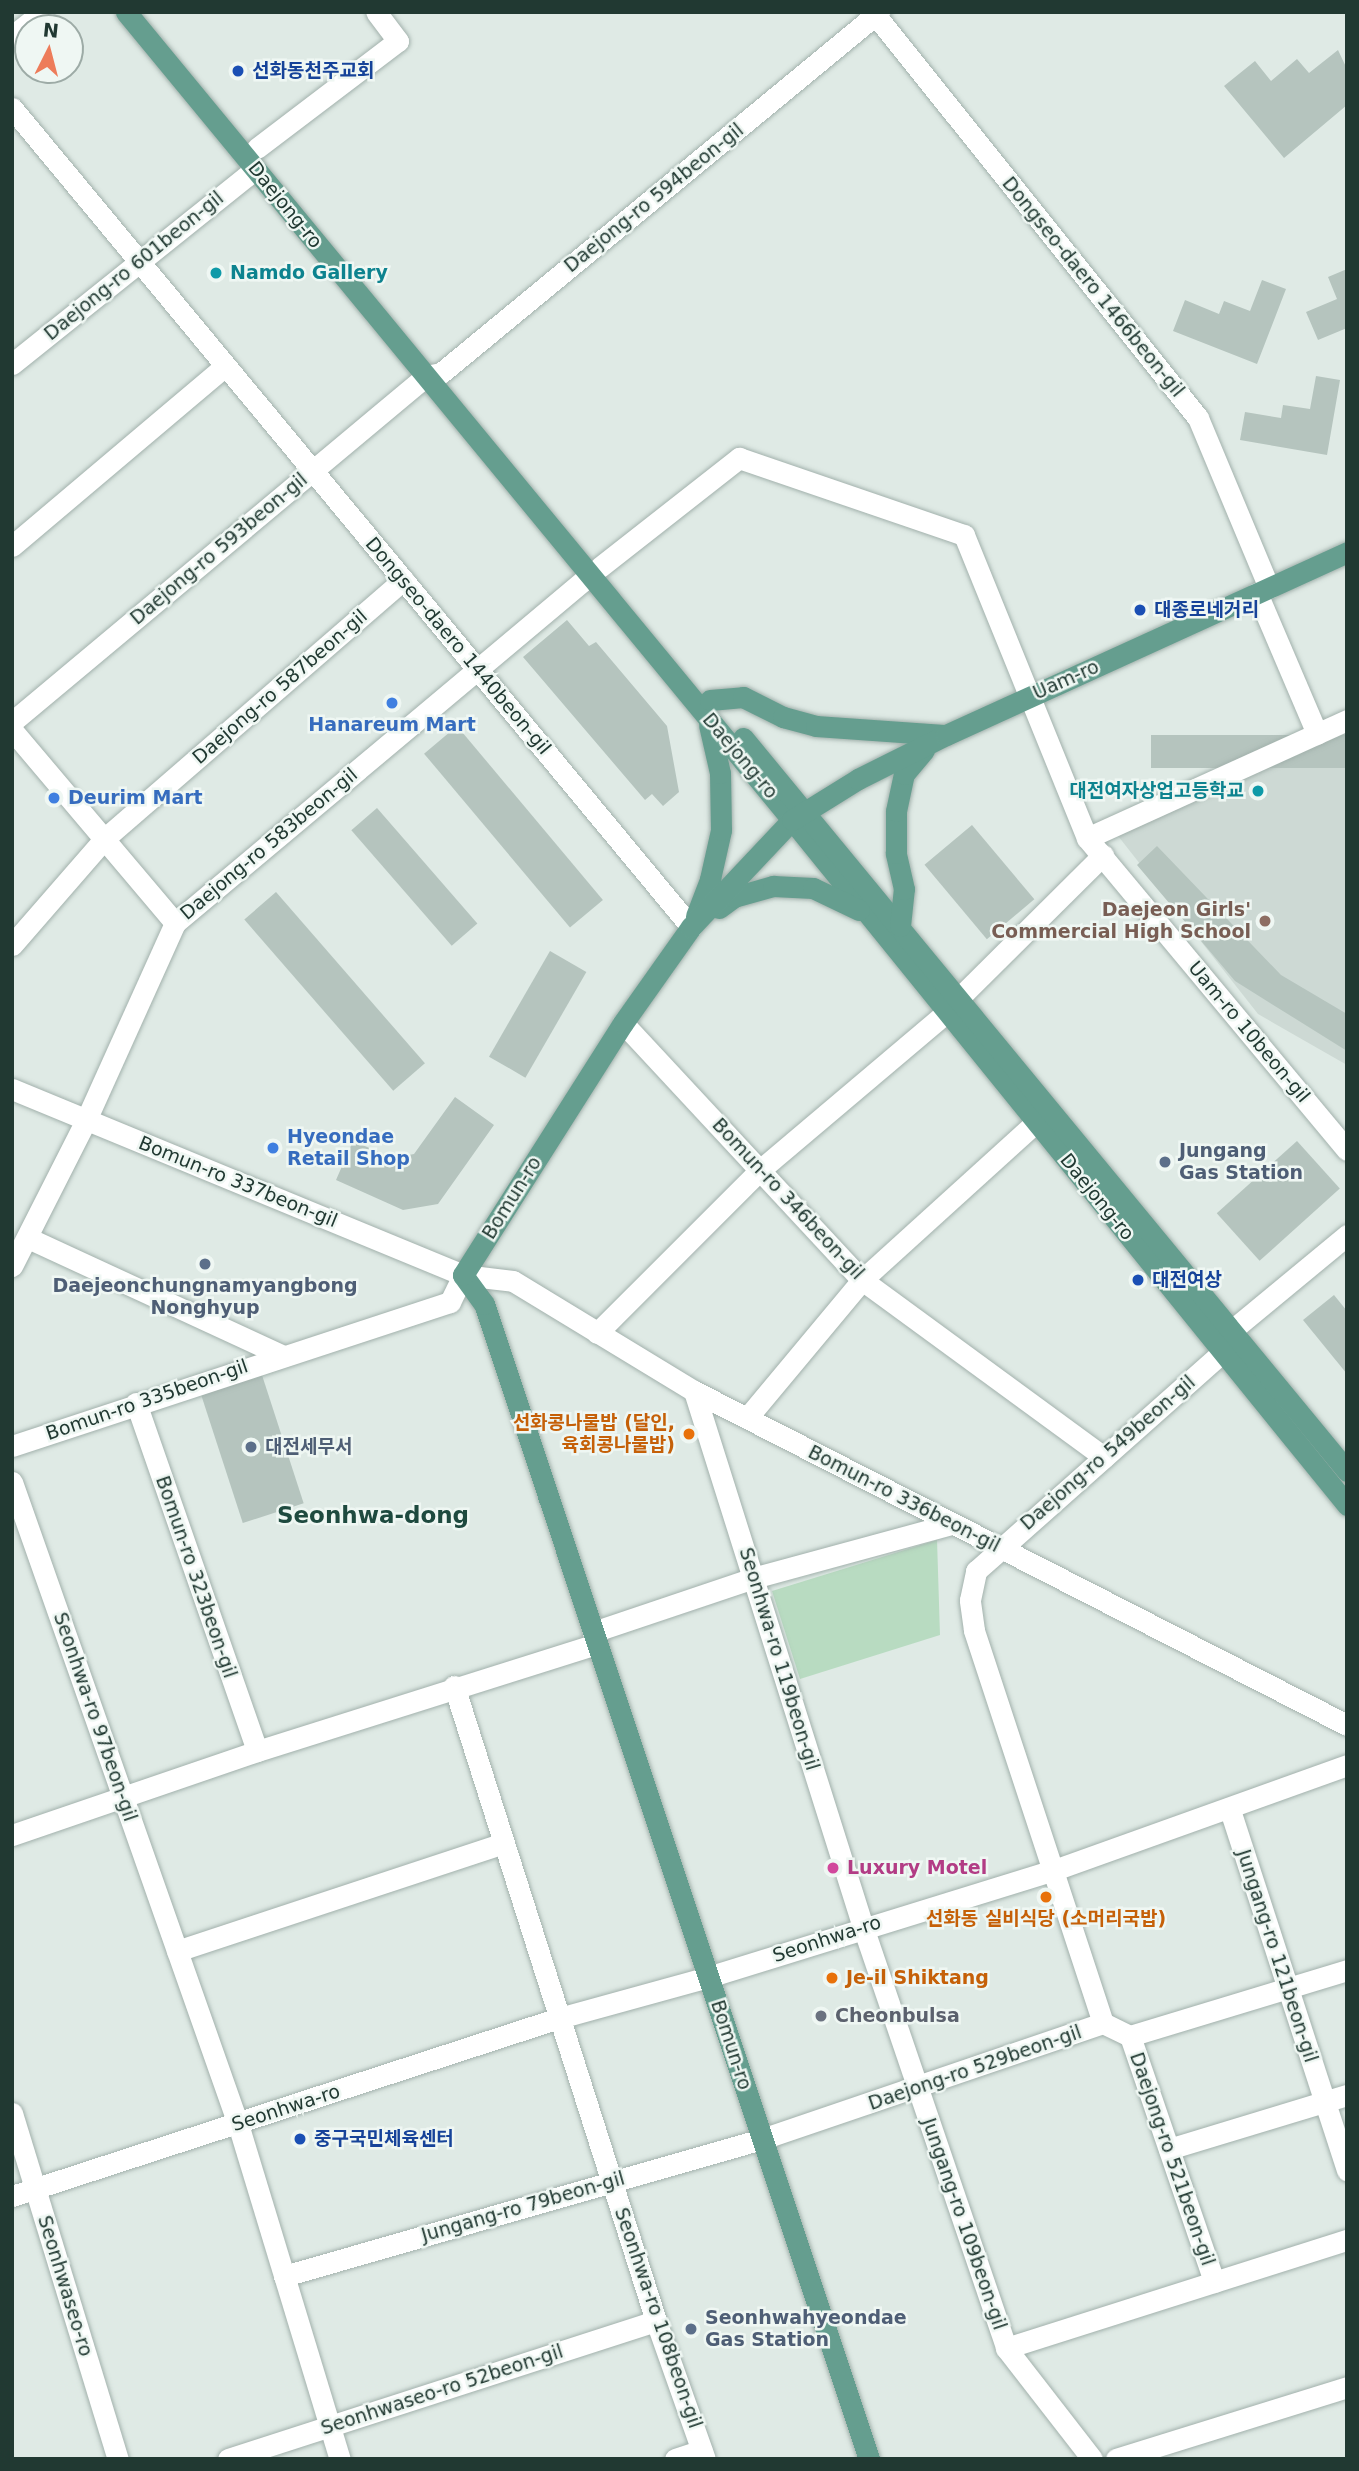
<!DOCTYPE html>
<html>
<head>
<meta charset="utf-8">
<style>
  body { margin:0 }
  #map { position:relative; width:1359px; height:2471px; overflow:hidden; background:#dfeae5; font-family:"DejaVu Sans","Noto Sans KR",sans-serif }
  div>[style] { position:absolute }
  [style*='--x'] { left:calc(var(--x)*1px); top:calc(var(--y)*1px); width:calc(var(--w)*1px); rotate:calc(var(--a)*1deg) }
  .built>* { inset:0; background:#cdd9d4 }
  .green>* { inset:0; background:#b8dbc1 }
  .building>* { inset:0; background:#b5c4be; transform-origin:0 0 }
  .roads { filter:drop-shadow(0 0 2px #a2b1ac) drop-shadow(0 0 2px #a2b1ac) }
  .minor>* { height:21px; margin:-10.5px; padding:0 10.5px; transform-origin:10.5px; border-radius:10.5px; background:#fff }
  .major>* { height:21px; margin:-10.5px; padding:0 10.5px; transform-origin:10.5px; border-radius:10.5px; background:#659e8f }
  .dots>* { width:19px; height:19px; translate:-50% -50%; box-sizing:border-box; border:4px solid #eff7f3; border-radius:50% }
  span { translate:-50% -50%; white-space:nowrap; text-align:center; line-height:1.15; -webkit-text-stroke:5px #eff7f3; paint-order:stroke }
  .transit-label { font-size:19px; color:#164399; font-weight:700 }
  .left { translate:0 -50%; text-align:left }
  .street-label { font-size:19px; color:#213932 }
  .culture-label { font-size:19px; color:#0d838f; font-weight:700 }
  .right { translate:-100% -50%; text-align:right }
  .shop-label { font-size:19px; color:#366cbe; font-weight:700 }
  .education-label { font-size:19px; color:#785e54; font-weight:700 }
  .service-label { font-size:19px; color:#4e5e75; font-weight:700 }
  .food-label { font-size:19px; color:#c56008; font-weight:700 }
  .hotel-label { font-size:19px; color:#b23c85; font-weight:700 }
  .worship-label { font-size:19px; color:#5b616d; font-weight:700 }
  .quarter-label { font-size:23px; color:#1e4a3f; font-weight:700 }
  .frame { position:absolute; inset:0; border:14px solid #213932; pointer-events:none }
  .north { position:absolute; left:14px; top:14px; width:70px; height:70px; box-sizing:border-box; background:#eff7f3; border:2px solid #9daba6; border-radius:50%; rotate:6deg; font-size:19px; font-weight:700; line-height:28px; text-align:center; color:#213932 }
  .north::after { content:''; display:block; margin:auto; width:24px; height:32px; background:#ed7c5a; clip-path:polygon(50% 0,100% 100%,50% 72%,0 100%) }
</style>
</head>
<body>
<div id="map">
  <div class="built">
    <div style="clip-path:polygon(1347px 728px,1347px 1065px,1258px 1014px,1111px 827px)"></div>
  </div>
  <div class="green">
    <div style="clip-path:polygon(937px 1540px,940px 1635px,800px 1679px,772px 1591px)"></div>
  </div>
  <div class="building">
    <div style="clip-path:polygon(1338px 50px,1347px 69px,1347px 105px,1284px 158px,1224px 86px,1255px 61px,1271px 81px,1297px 59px,1309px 73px)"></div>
    <div style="clip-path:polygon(1347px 269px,1347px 328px,1318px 340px,1306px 312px,1337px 299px,1328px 277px)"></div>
    <div style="clip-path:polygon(1262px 280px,1286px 289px,1257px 364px,1173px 331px,1185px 300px,1219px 314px,1224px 301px,1250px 311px)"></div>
    <div style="clip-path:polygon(1316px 376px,1340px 380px,1327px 455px,1240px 440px,1245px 412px,1281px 418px,1283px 405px,1310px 409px)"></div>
    <div style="clip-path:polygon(567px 620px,589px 646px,596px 642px,667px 726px,679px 792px,663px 806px,652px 794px,645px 800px,523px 657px)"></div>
    <div style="left:457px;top:726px;width:227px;height:43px;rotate:50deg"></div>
    <div style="left:1347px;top:735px;width:33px;height:196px;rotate:90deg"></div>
    <div style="left:377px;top:808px;width:153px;height:34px;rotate:49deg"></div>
    <div style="left:972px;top:825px;width:97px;height:62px;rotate:50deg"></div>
    <div style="clip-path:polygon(1157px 846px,1281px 975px,1347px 1014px,1347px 1051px,1235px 981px,1137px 865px)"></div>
    <div style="left:276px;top:892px;width:227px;height:42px;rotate:49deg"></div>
    <div style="left:550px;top:951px;width:42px;height:122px;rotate:30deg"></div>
    <div style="clip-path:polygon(455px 1097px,494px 1125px,438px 1204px,403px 1210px,336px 1180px,353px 1141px,393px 1158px,414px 1154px)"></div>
    <div style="left:1297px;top:1141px;width:64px;height:108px;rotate:48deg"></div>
    <div style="clip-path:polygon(1334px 1295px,1347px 1311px,1347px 1374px,1303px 1320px)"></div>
    <div style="left:261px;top:1372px;width:138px;height:64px;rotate:72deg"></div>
  </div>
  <div class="roads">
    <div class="minor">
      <div style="--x:873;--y:12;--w:520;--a:51.32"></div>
      <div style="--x:1198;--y:418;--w:184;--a:67.3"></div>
      <div style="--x:12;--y:36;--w:39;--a:-38"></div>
      <div style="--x:12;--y:108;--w:1064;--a:50.34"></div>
      <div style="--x:257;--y:148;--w:177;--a:-37.2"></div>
      <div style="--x:398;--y:41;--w:36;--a:-127"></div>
      <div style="--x:12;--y:364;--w:312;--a:-38.7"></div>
      <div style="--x:12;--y:546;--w:279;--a:-40.2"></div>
      <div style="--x:600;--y:567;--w:177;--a:-38.1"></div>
      <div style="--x:739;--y:458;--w:238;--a:18.9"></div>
      <div style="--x:964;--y:535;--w:327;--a:67.9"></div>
      <div style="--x:1087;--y:838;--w:406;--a:50.2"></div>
      <div style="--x:1257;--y:593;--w:153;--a:66.9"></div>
      <div style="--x:12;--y:722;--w:540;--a:-39.89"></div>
      <div style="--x:426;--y:376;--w:15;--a:-11"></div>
      <div style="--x:441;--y:373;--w:568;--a:-39.5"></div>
      <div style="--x:12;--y:730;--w:253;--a:49.8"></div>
      <div style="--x:1087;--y:838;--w:286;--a:-24.4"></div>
      <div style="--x:12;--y:945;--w:140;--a:-49"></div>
      <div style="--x:104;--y:839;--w:396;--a:-40.9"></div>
      <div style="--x:959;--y:998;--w:203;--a:-44.8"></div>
      <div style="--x:623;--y:1023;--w:351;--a:47.1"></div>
      <div style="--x:862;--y:1280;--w:300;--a:36.2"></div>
      <div style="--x:12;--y:1089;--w:488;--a:22.4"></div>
      <div style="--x:463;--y:1275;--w:50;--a:6.8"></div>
      <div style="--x:513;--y:1281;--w:212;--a:31.3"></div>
      <div style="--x:694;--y:1391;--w:733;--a:27.09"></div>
      <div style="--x:28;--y:1238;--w:279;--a:24.8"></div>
      <div style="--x:12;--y:1266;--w:164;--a:-63.1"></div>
      <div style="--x:86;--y:1120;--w:216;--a:-65.7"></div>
      <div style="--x:175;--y:923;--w:542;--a:-39.98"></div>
      <div style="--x:1231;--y:1331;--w:151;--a:-39.6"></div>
      <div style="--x:597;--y:1333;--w:231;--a:-45"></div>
      <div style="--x:760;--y:1170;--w:245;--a:-40.2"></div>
      <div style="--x:694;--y:1391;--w:562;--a:72.5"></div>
      <div style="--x:863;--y:1927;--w:445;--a:71.2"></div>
      <div style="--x:1006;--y:2348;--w:140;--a:52.2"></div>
      <div style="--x:136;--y:1403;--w:368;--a:70.8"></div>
      <div style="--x:747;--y:1418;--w:180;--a:-50.2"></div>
      <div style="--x:862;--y:1280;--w:235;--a:-42.2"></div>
      <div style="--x:12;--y:1446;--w:461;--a:-18.2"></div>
      <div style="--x:450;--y:1302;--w:30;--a:-64"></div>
      <div style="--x:12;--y:1482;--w:681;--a:70.61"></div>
      <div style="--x:238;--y:2124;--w:350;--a:73.1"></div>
      <div style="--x:593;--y:1632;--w:169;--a:-18.6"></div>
      <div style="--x:753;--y:1578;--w:206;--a:-15.2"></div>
      <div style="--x:454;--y:1686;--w:666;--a:72.35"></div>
      <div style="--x:656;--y:2321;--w:146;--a:70.5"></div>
      <div style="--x:1230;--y:1810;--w:379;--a:72"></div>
      <div style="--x:12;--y:1835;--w:259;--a:-18.9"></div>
      <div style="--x:257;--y:1751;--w:356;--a:-17.5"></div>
      <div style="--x:177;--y:1951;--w:344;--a:-18.3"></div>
      <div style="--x:1103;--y:2023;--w:414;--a:-108.2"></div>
      <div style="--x:974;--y:1630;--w:30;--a:-98"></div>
      <div style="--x:970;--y:1600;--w:30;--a:-78"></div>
      <div style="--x:976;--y:1571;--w:330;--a:-41.6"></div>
      <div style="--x:1130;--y:2036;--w:260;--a:71.1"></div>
      <div style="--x:12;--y:2113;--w:362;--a:73"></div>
      <div style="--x:1169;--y:2149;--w:186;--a:-16.9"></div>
      <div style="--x:12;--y:2196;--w:575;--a:-18.03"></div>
      <div style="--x:559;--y:2018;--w:155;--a:-15.4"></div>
      <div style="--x:708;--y:1977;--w:362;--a:-17.2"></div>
      <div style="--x:1054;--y:1870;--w:311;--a:-19.7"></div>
      <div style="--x:284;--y:2276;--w:497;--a:-16"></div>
      <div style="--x:762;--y:2139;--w:360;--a:-18.8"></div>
      <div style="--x:1103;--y:2023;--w:30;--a:26"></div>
      <div style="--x:1130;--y:2036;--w:227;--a:-16.9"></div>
      <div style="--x:1006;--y:2348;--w:358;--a:-17.6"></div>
      <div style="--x:228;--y:2459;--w:450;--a:-17.9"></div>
      <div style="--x:675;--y:2459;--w:28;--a:-18"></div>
      <div style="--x:1116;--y:2459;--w:242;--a:-17.3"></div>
    </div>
    <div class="major">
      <div style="--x:126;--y:12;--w:1047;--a:50.5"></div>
      <div style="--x:792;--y:820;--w:882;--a:50.98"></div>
      <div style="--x:710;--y:700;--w:33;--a:-5"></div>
      <div style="--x:743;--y:697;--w:45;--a:26.6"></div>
      <div style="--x:783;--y:717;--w:34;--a:15"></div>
      <div style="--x:816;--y:726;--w:128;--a:4"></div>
      <div style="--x:743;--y:738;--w:950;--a:50.51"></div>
      <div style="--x:719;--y:908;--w:19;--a:-36"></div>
      <div style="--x:734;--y:897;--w:41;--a:-15.8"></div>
      <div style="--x:773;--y:886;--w:40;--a:2.9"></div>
      <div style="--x:813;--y:888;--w:51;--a:25.6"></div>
      <div style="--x:696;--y:916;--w:40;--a:-69"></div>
      <div style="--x:710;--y:879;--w:50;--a:-77.3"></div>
      <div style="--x:721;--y:830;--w:57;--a:-91"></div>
      <div style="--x:720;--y:773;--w:49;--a:-102.9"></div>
      <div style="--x:900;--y:926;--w:37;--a:-84"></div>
      <div style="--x:904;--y:889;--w:37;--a:-103"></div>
      <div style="--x:896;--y:853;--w:42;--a:-90"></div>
      <div style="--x:896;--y:811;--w:38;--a:-78"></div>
      <div style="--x:904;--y:774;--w:31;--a:-50"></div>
      <div style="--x:869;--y:2459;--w:1217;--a:-108.43"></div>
      <div style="--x:484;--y:1304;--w:36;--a:-126"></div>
      <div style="--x:463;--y:1275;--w:299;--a:-57.6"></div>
      <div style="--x:623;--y:1023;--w:118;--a:-54.7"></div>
      <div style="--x:691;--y:927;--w:147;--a:-46.7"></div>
      <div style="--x:792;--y:820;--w:78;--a:-31.8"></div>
      <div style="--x:858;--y:779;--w:98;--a:-26.6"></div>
      <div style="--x:946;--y:735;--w:441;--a:-24.5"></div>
    </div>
  </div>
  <div class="dots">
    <div style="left:238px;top:71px;background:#1a4fb4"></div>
    <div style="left:216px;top:273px;background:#0f9aa8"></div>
    <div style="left:1140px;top:610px;background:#1a4fb4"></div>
    <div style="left:392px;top:703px;background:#3f7fe0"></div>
    <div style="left:1258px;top:791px;background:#0f9aa8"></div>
    <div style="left:54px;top:798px;background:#3f7fe0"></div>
    <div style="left:1265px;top:921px;background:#8d6e63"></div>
    <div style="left:273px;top:1148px;background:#3f7fe0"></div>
    <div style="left:1165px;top:1162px;background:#5c6f8a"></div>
    <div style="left:205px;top:1264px;background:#5c6f8a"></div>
    <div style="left:1138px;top:1280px;background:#1a4fb4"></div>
    <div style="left:689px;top:1434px;background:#e8710a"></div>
    <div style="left:251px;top:1447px;background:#5c6f8a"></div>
    <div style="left:833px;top:1868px;background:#d1479c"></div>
    <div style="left:1046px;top:1897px;background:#e8710a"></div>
    <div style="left:832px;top:1978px;background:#e8710a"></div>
    <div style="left:821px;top:2016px;background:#6b7280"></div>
    <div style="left:300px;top:2139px;background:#1a4fb4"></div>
    <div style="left:691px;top:2329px;background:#5c6f8a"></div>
  </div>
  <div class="transit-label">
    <span class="left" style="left:252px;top:71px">선화동천주교회</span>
    <span class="left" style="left:1154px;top:610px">대종로네거리</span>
    <span class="left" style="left:1152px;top:1280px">대전여상</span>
    <span class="left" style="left:314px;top:2139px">중구국민체육센터</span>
  </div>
  <div class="street-label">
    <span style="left:654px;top:198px;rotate:-39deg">Daejong-ro 594beon-gil</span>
    <span style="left:285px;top:205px;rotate:51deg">Daejong-ro</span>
    <span style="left:134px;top:266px;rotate:-39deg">Daejong-ro 601beon-gil</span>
    <span style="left:1093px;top:287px;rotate:51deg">Dongseo-daero 1466beon-gil</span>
    <span style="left:219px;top:549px;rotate:-40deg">Daejong-ro 593beon-gil</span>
    <span style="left:458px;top:646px;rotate:50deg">Dongseo-daero 1440beon-gil</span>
    <span style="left:1066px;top:680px;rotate:-24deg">Uam-ro</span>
    <span style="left:280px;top:687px;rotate:-41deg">Daejong-ro 587beon-gil</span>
    <span style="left:740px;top:756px;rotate:50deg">Daejong-ro</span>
    <span style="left:269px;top:844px;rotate:-40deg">Daejong-ro 583beon-gil</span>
    <span style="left:1249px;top:1032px;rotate:50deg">Uam-ro 10beon-gil</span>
    <span style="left:238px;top:1182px;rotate:22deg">Bomun-ro 337beon-gil</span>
    <span style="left:1097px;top:1197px;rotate:51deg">Daejong-ro</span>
    <span style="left:512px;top:1198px;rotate:-58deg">Bomun-ro</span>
    <span style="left:788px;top:1199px;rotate:47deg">Bomun-ro 346beon-gil</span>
    <span style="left:147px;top:1400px;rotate:-19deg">Bomun-ro 335beon-gil</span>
    <span style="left:1108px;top:1453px;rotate:-41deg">Daejong-ro 549beon-gil</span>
    <span style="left:904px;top:1499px;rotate:27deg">Bomun-ro 336beon-gil</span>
    <span style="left:196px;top:1577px;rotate:71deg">Bomun-ro 323beon-gil</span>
    <span style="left:779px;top:1659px;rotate:73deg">Seonhwa-ro 119beon-gil</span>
    <span style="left:95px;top:1717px;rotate:71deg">Seonhwa-ro 97beon-gil</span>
    <span style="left:827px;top:1939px;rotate:-18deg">Seonhwa-ro</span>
    <span style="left:1277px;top:1956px;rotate:72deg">Jungang-ro 121beon-gil</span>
    <span style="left:731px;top:2045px;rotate:72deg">Bomun-ro</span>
    <span style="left:975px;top:2068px;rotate:-19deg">Daejong-ro 529beon-gil</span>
    <span style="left:286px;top:2108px;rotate:-18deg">Seonhwa-ro</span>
    <span style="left:1172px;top:2159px;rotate:71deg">Daejong-ro 521beon-gil</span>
    <span style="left:523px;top:2207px;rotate:-16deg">Jungang-ro 79beon-gil</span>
    <span style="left:964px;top:2224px;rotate:71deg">Jungang-ro 109beon-gil</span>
    <span style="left:65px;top:2286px;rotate:73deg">Seonhwaseo-ro</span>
    <span style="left:658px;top:2318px;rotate:71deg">Seonhwa-ro 108beon-gil</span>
    <span style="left:442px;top:2390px;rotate:-18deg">Seonhwaseo-ro 52beon-gil</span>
  </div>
  <div class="culture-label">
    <span class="left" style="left:230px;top:273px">Namdo Gallery</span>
    <span class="right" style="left:1244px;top:791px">대전여자상업고등학교</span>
  </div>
  <div class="shop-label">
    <span style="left:392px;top:725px">Hanareum Mart</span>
    <span class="left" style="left:68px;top:798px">Deurim Mart</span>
    <span class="left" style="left:287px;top:1148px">Hyeondae<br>Retail Shop</span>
  </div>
  <div class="education-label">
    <span class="right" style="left:1251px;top:921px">Daejeon Girls'<br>Commercial High School</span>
  </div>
  <div class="service-label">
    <span class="left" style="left:1179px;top:1162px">Jungang<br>Gas Station</span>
    <span style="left:205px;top:1297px">Daejeonchungnamyangbong<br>Nonghyup</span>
    <span class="left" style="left:265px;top:1447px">대전세무서</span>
    <span class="left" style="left:705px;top:2329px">Seonhwahyeondae<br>Gas Station</span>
  </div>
  <div class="food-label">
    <span class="right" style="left:675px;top:1434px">선화콩나물밥 (달인,<br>육회콩나물밥)</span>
    <span style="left:1046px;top:1919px">선화동 실비식당 (소머리국밥)</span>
    <span class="left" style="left:846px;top:1978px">Je-il Shiktang</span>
  </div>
  <div class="hotel-label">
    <span class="left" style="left:847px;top:1868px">Luxury Motel</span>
  </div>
  <div class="worship-label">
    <span class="left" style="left:835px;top:2016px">Cheonbulsa</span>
  </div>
  <div class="quarter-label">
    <span style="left:373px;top:1515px">Seonhwa-dong</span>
  </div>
  <div class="frame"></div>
  <div class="north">N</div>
</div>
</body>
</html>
